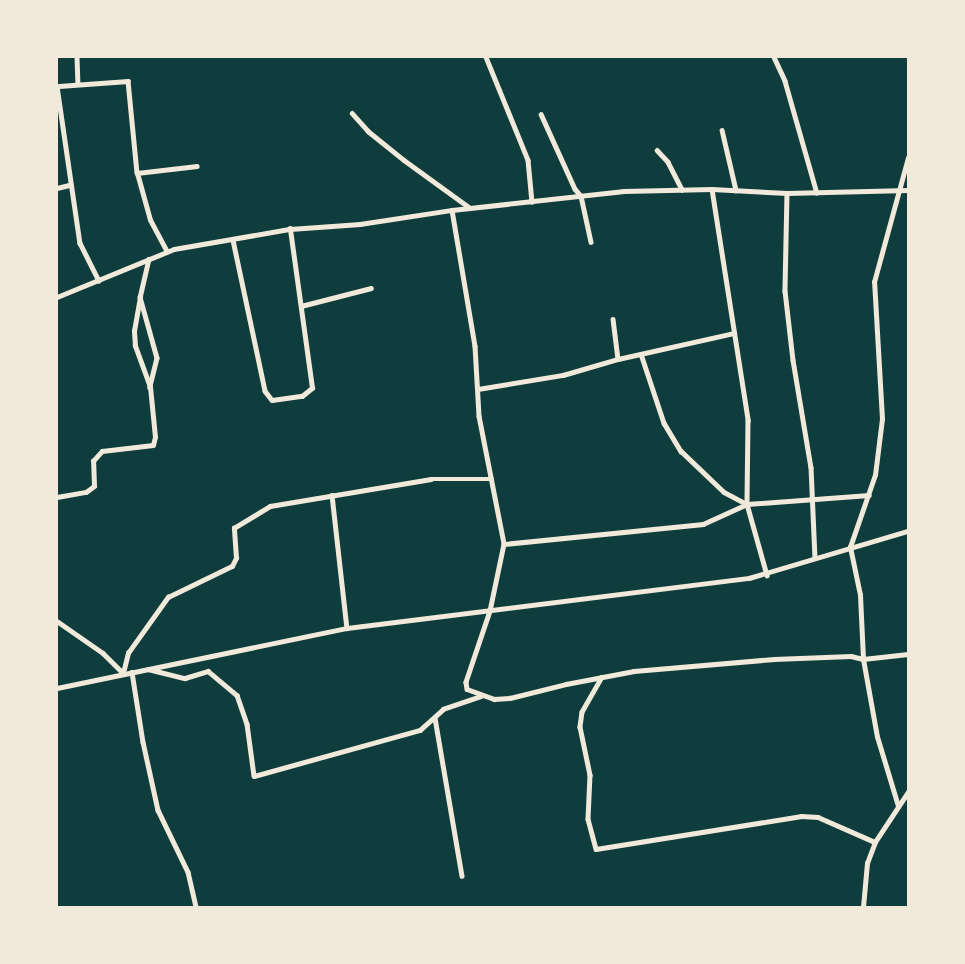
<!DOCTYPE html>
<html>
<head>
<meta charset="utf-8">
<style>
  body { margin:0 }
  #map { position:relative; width:965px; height:964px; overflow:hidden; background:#0f3d3e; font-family:Merriweather,serif }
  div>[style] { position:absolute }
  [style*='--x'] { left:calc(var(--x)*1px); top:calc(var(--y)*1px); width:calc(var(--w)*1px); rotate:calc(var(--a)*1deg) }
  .minor>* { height:4.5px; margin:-2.25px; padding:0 2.25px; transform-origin:2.25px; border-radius:2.25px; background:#f1e9da }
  span { translate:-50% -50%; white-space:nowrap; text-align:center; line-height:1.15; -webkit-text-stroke:4.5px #f1e9da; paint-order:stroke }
  .frame { position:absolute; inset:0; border:58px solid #f1e9da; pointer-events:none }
</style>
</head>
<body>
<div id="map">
  <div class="minor">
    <div style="--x:77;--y:57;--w:25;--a:88"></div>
    <div style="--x:486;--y:57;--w:111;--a:67.8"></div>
    <div style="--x:528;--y:160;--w:42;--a:84.6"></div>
    <div style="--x:774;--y:57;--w:26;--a:65"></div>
    <div style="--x:785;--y:81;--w:116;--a:74.1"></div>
    <div style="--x:57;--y:86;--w:159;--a:81.7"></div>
    <div style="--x:80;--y:243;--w:42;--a:63.4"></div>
    <div style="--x:59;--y:86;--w:69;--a:-4.1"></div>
    <div style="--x:128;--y:81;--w:92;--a:84.4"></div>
    <div style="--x:352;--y:113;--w:24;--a:48"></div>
    <div style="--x:368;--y:131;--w:46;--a:38.9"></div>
    <div style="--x:404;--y:160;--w:80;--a:35.9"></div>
    <div style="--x:541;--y:114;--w:82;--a:65.6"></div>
    <div style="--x:575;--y:189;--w:9;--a:49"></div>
    <div style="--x:581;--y:196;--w:47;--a:77.7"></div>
    <div style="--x:722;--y:130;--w:62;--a:76.9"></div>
    <div style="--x:657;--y:150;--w:16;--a:47"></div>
    <div style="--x:668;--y:162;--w:31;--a:63"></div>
    <div style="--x:57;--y:188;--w:12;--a:-14"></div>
    <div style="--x:712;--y:189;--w:234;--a:81.1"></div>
    <div style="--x:748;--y:420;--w:84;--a:90.7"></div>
    <div style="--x:747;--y:504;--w:74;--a:74.3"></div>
    <div style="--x:787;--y:193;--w:98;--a:91.2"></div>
    <div style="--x:785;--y:291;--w:69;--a:83.4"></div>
    <div style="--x:793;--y:360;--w:109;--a:80.5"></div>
    <div style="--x:811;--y:467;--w:91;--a:87.5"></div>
    <div style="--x:452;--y:210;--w:138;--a:80.4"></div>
    <div style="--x:475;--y:346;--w:70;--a:86.7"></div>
    <div style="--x:479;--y:416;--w:130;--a:78.9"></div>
    <div style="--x:504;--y:544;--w:68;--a:101.8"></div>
    <div style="--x:490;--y:611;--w:75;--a:108.7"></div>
    <div style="--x:466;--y:682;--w:7;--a:82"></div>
    <div style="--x:467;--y:689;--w:29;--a:20"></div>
    <div style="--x:494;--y:699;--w:16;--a:-4"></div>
    <div style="--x:510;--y:698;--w:58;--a:-14"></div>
    <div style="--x:566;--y:684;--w:69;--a:-10.8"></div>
    <div style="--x:634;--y:671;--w:141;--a:-4.9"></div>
    <div style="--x:774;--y:659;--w:77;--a:-2.2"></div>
    <div style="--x:851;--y:656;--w:12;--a:14"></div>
    <div style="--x:863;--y:659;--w:45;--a:-6.3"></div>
    <div style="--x:233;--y:240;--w:154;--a:78"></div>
    <div style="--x:265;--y:391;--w:11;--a:52"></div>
    <div style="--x:272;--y:400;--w:30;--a:-8"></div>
    <div style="--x:302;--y:396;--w:13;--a:-39"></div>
    <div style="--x:312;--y:388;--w:161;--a:-97.9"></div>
    <div style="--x:167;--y:252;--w:36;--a:-118"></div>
    <div style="--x:150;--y:220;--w:49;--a:-105.5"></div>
    <div style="--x:137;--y:173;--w:60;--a:-6.7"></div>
    <div style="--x:149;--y:259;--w:39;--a:103"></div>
    <div style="--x:140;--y:297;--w:63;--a:74.4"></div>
    <div style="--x:157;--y:358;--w:30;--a:104"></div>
    <div style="--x:57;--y:297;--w:126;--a:-22.3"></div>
    <div style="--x:174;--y:249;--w:118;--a:-9.8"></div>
    <div style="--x:290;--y:229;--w:70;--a:-4.1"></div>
    <div style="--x:360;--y:224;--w:93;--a:-8.7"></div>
    <div style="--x:452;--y:210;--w:173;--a:-6.3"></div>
    <div style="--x:624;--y:191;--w:88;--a:-1.3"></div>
    <div style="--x:712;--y:189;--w:75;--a:3.1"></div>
    <div style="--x:787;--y:193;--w:121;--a:-1.4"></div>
    <div style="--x:301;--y:306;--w:72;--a:-14.4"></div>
    <div style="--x:613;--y:319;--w:40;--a:82.9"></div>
    <div style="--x:641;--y:354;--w:73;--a:71.6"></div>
    <div style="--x:664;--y:423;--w:33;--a:59"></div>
    <div style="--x:681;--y:451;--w:59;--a:43.6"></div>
    <div style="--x:724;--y:492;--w:26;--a:28"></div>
    <div style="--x:478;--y:389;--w:86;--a:-9.4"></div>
    <div style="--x:563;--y:375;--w:57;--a:-16.2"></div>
    <div style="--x:618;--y:359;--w:119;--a:-12.6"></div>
    <div style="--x:332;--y:495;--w:134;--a:83.6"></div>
    <div style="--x:57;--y:497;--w:29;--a:-10"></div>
    <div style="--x:86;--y:492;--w:10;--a:-37"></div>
    <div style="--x:94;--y:486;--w:25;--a:-92"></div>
    <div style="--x:93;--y:461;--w:13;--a:-48"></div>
    <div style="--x:102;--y:451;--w:51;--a:-6.7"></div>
    <div style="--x:153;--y:445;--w:8;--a:-76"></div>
    <div style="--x:155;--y:437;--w:50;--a:-95.7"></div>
    <div style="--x:150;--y:387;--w:44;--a:-110.1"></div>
    <div style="--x:135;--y:346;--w:15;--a:-94"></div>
    <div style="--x:134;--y:331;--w:35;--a:-80"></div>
    <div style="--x:504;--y:544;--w:200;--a:-5.7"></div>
    <div style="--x:703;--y:524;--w:48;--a:-24.4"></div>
    <div style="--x:747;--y:504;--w:122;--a:-4.2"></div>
    <div style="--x:57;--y:621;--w:56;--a:34.8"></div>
    <div style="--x:103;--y:653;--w:28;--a:45"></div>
    <div style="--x:148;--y:669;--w:38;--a:14"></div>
    <div style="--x:185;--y:678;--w:24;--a:-17"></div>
    <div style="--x:208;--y:671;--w:38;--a:40"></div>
    <div style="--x:237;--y:695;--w:31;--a:71"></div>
    <div style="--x:247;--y:724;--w:52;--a:82.3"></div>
    <div style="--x:254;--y:776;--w:172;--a:-15.5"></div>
    <div style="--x:420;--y:730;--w:31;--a:-42"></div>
    <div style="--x:443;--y:709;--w:40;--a:-18.9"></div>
    <div style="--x:132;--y:672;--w:71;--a:81.1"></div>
    <div style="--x:143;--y:742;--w:70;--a:77.6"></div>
    <div style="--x:158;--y:810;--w:69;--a:64.2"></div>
    <div style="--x:188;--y:872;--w:36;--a:77"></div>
    <div style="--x:123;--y:673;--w:21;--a:-76"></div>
    <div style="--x:128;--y:653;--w:69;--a:-54.5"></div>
    <div style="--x:168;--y:597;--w:71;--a:-25.8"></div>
    <div style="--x:232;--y:566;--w:9;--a:-63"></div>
    <div style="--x:236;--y:558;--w:30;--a:-94"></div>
    <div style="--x:234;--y:528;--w:42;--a:-31.4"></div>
    <div style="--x:270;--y:506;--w:163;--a:-9.5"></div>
    <div style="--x:431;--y:479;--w:61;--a:0"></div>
    <div style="--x:602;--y:677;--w:40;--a:119.7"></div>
    <div style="--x:582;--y:712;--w:15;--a:98"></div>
    <div style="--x:580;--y:727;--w:49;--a:78.2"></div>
    <div style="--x:590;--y:775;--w:44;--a:92.6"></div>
    <div style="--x:588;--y:819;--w:31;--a:75"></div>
    <div style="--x:596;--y:849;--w:208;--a:-9.1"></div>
    <div style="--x:801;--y:816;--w:17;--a:3"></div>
    <div style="--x:818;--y:817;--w:62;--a:23.7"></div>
    <div style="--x:57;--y:688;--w:296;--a:-11.7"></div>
    <div style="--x:347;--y:628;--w:405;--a:-7.1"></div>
    <div style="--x:749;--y:578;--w:166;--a:-16.5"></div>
    <div style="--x:435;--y:718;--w:160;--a:80.3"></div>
    <div style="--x:898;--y:806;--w:72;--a:-106.9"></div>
    <div style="--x:877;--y:737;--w:79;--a:-100.2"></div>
    <div style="--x:863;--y:659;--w:64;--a:-92.7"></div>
    <div style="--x:860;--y:595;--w:49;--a:-101.8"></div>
    <div style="--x:850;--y:547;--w:76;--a:-70.9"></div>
    <div style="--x:875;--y:475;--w:56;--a:-82.9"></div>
    <div style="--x:882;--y:419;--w:137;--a:-93.3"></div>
    <div style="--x:874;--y:282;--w:129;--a:-74.7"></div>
    <div style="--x:863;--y:907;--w:44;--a:-84.8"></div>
    <div style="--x:867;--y:863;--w:22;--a:-69"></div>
    <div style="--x:875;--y:842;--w:60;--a:-56.6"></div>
  </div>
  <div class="frame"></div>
</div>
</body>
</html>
